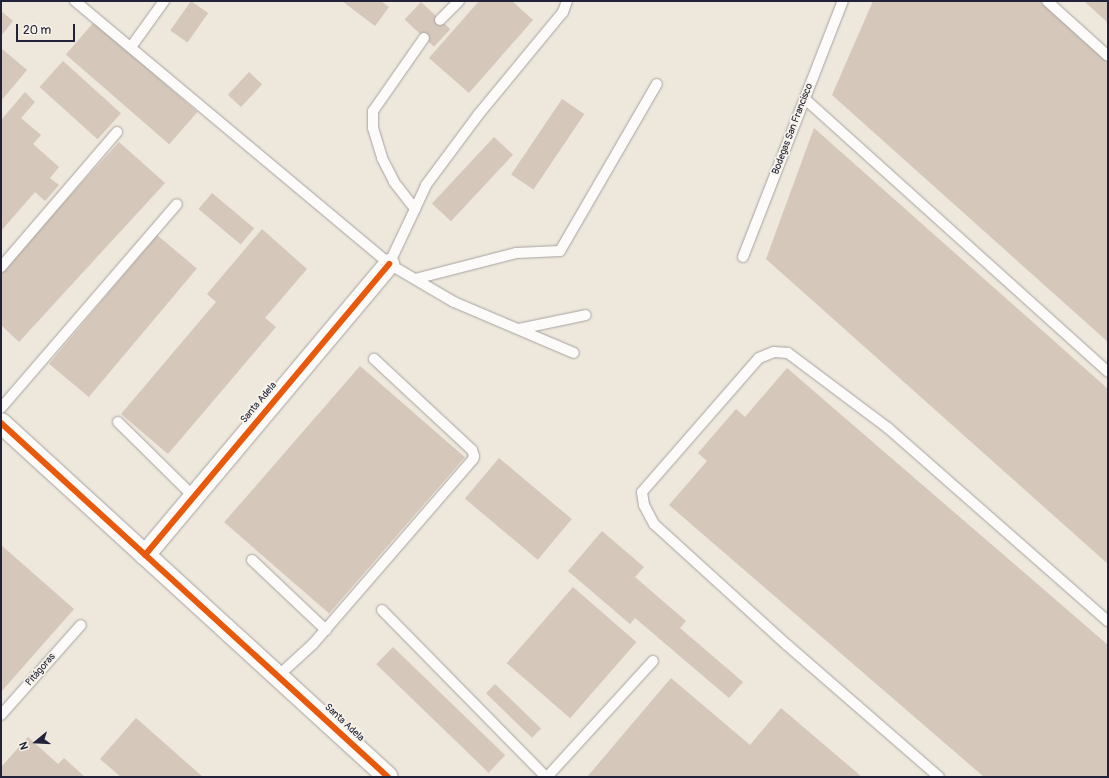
<!DOCTYPE html>
<html>
<head>
<meta charset="utf-8">
<style>
  body { margin:0 }
  #map { position:relative; width:1109px; height:778px; overflow:hidden; background:#eee7dc; font-family:Pangolin,sans-serif }
  div>[style] { position:absolute }
  [style*='--x'] { left:calc(var(--x)*1px); top:calc(var(--y)*1px); width:calc(var(--w)*1px); rotate:calc(var(--a)*1deg) }
  .building>* { inset:0; background:#d5c7ba; transform-origin:0 0 }
  .roads { filter:drop-shadow(0 0 1px #a6a3a0) drop-shadow(0 0 1px #a6a3a0) }
  .lane>* { height:10px; margin:-5px; padding:0 5px; transform-origin:5px; border-radius:5px; background:#fcfbfa }
  .street>* { height:20px; margin:-10px; padding:0 10px; transform-origin:10px; border-radius:10px; background:#fcfbfa }
  .cycleway>* { height:6px; margin:-3px; padding:0 3px; transform-origin:3px; border-radius:3px; background:#e8590c }
  span { translate:-50% -50%; white-space:nowrap; text-align:center; line-height:1.15; -webkit-text-stroke:3.5px #f7f3e8; paint-order:stroke }
  .street-label { font-size:10px; color:#22223b }
  .frame { position:absolute; inset:0; border:2px solid #22223b; pointer-events:none }
  .north { position:absolute; left:16px; top:722px; width:40px; height:40px; -webkit-text-stroke:3px #f7f3e8; paint-order:stroke; rotate:252deg; font-size:11px; font-weight:700; line-height:16px; text-align:center; color:#22223b }
  .north::after { content:''; display:block; margin:auto; width:14px; height:18px; background:#22223b; clip-path:polygon(50% 0,100% 100%,50% 72%,0 100%) }
  .scale { position:absolute; left:16px; top:24px; width:59px; height:18px; box-sizing:border-box; border:2px solid #22223b; border-top:0; padding-left:5px; font-size:12px; line-height:14px; white-space:nowrap; color:#22223b; -webkit-text-stroke:3px #f7f3e8; paint-order:stroke }
</style>
</head>
<body>
<div id="map">
  <div class="building">
    <div style="left:191px;top:1px;width:21px;height:36px;rotate:35deg"></div>
    <div style="clip-path:polygon(342px 1px,381px 1px,389px 7px,375px 26px)"></div>
    <div style="clip-path:polygon(479px 1px,512px 1px,533px 20px,469px 93px,429px 58px)"></div>
    <div style="clip-path:polygon(873px 1px,1042px 1px,1108px 60px,1108px 342px,832px 95px)"></div>
    <div style="clip-path:polygon(1084px 1px,1108px 1px,1108px 23px)"></div>
    <div style="left:421px;top:2px;width:40px;height:24px;rotate:43deg"></div>
    <div style="clip-path:polygon(1px 11px,13px 21px,1px 36px)"></div>
    <div style="left:94px;top:22px;width:137px;height:43px;rotate:41deg"></div>
    <div style="clip-path:polygon(1px 48px,27px 70px,1px 101px)"></div>
    <div style="left:63px;top:61px;width:78px;height:35px;rotate:42deg"></div>
    <div style="left:249px;top:72px;width:18px;height:31px;rotate:43deg"></div>
    <div style="clip-path:polygon(25px 92px,35px 102px,21px 118px,41px 135px,33px 144px,59px 167px,50px 178px,59px 185px,45px 201px,35px 192px,1px 231px,1px 120px)"></div>
    <div style="left:562px;top:99px;width:27px;height:91px;rotate:34deg"></div>
    <div style="clip-path:polygon(814px 128px,1108px 389px,1108px 564px,766px 259px)"></div>
    <div style="left:494px;top:137px;width:26px;height:91px;rotate:43deg"></div>
    <div style="clip-path:polygon(119px 142px,165px 183px,19px 342px,1px 325px,1px 271px)"></div>
    <div style="left:212px;top:193px;width:55px;height:21px;rotate:40deg"></div>
    <div style="clip-path:polygon(262px 229px,307px 269px,265px 318px,276px 327px,168px 454px,121px 414px,216px 302px,207px 294px)"></div>
    <div style="left:157px;top:235px;width:52px;height:168px;rotate:40deg"></div>
    <div style="left:360px;top:366px;width:139px;height:207px;rotate:41deg"></div>
    <div style="clip-path:polygon(787px 368px,1108px 645px,1108px 777px,984px 777px,669px 505px,707px 461px,698px 453px,736px 409px,745px 417px)"></div>
    <div style="left:499px;top:458px;width:95px;height:53px;rotate:40deg"></div>
    <div style="clip-path:polygon(602px 531px,644px 567px,635px 577px,686px 621px,680px 628px,743px 682px,729px 698px,635px 618px,630px 624px,568px 571px)"></div>
    <div style="clip-path:polygon(1px 545px,74px 609px,1px 692px)"></div>
    <div style="left:573px;top:587px;width:84px;height:101px;rotate:41deg"></div>
    <div style="left:393px;top:647px;width:156px;height:24px;rotate:44deg"></div>
    <div style="clip-path:polygon(671px 678px,750px 745px,781px 708px,862px 777px,587px 777px)"></div>
    <div style="left:495px;top:684px;width:64px;height:13px;rotate:44deg"></div>
    <div style="clip-path:polygon(136px 718px,203px 777px,121px 777px,100px 759px)"></div>
    <div style="clip-path:polygon(28px 737px,58px 764px,64px 758px,85px 777px,1px 777px,1px 767px)"></div>
  </div>
  <div class="roads">
    <div class="lane">
      <div style="--x:75;--y:1;--w:410;--a:39.9"></div>
      <div style="--x:389;--y:264;--w:75;--a:30.3"></div>
      <div style="--x:454;--y:302;--w:130;--a:23"></div>
      <div style="--x:1047;--y:1;--w:82;--a:42"></div>
      <div style="--x:440;--y:20;--w:27;--a:-45"></div>
      <div style="--x:424;--y:38;--w:89;--a:124.9"></div>
      <div style="--x:373;--y:111;--w:17;--a:90"></div>
      <div style="--x:373;--y:128;--w:31;--a:73"></div>
      <div style="--x:382;--y:158;--w:27;--a:63"></div>
      <div style="--x:394;--y:182;--w:34;--a:52"></div>
      <div style="--x:415;--y:209;--w:26;--a:-65"></div>
      <div style="--x:426;--y:185;--w:87;--a:-53.4"></div>
      <div style="--x:478;--y:115;--w:134;--a:-50.5"></div>
      <div style="--x:563;--y:12;--w:12;--a:-70"></div>
      <div style="--x:131;--y:47;--w:57;--a:-54.3"></div>
      <div style="--x:805;--y:99;--w:408;--a:42"></div>
      <div style="--x:743;--y:257;--w:275;--a:-68.7"></div>
      <div style="--x:389;--y:264;--w:61;--a:-64.7"></div>
      <div style="--x:1;--y:267;--w:178;--a:-49.3"></div>
      <div style="--x:415;--y:279;--w:104;--a:-14.4"></div>
      <div style="--x:516;--y:253;--w:44;--a:-2.6"></div>
      <div style="--x:560;--y:251;--w:193;--a:-59.9"></div>
      <div style="--x:519;--y:329;--w:68;--a:-11.8"></div>
      <div style="--x:1;--y:408;--w:269;--a:-49.2"></div>
      <div style="--x:118;--y:422;--w:107;--a:44.6"></div>
      <div style="--x:252;--y:560;--w:102;--a:43.4"></div>
      <div style="--x:382;--y:610;--w:234;--a:45.5"></div>
      <div style="--x:278;--y:676;--w:47;--a:-42.4"></div>
      <div style="--x:313;--y:644;--w:245;--a:-49.1"></div>
      <div style="--x:473;--y:459;--w:3;--a:-72"></div>
      <div style="--x:474;--y:456;--w:6;--a:-108"></div>
      <div style="--x:472;--y:450;--w:134;--a:-137.1"></div>
      <div style="--x:1;--y:715;--w:120;--a:-48.4"></div>
      <div style="--x:547;--y:777;--w:157;--a:-47.6"></div>
      <div style="--x:939;--y:777;--w:201;--a:-139"></div>
      <div style="--x:787;--y:645;--w:180;--a:-137.7"></div>
      <div style="--x:654;--y:524;--w:21;--a:-118"></div>
      <div style="--x:644;--y:505;--w:13;--a:-99"></div>
      <div style="--x:642;--y:492;--w:178;--a:-48.9"></div>
      <div style="--x:759;--y:358;--w:16;--a:-22"></div>
      <div style="--x:774;--y:352;--w:14;--a:4"></div>
      <div style="--x:788;--y:353;--w:125;--a:36.9"></div>
      <div style="--x:888;--y:428;--w:293;--a:41.3"></div>
    </div>
    <div class="street">
      <div style="--x:1;--y:423;--w:524;--a:42.45"></div>
      <div style="--x:145;--y:555;--w:380;--a:-50"></div>
    </div>
  </div>
  <div class="cycleway">
    <div style="--x:1;--y:423;--w:524;--a:42.45"></div>
    <div style="--x:145;--y:555;--w:380;--a:-50"></div>
  </div>
  <div class="street-label">
    <span style="left:793px;top:129px;rotate:-69deg">Bodegas San Francisco</span>
    <span style="left:259px;top:403px;rotate:-50deg">Santa Adela</span>
    <span style="left:41px;top:670px;rotate:-49deg">Pitágoras</span>
    <span style="left:344px;top:723px;rotate:43deg">Santa Adela</span>
  </div>
  <div class="frame"></div>
  <div class="north">N</div>
  <div class="scale">20 m</div>
</div>
</body>
</html>
